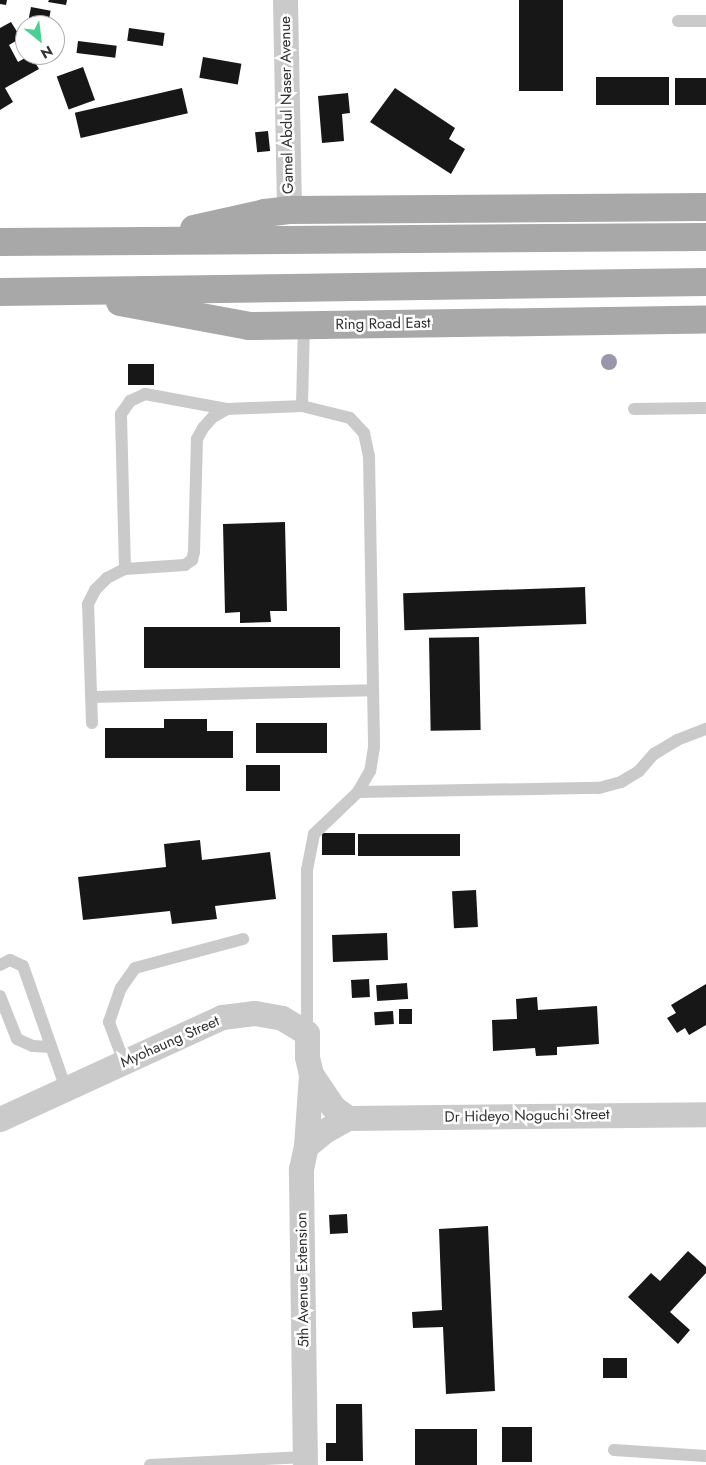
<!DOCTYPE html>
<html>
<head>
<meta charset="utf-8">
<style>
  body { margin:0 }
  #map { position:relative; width:706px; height:1465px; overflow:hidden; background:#fff; font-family:Jost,sans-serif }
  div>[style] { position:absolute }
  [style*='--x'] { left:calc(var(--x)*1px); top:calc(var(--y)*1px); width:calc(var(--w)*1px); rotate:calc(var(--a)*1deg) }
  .building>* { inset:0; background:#171717; transform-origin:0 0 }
  .lane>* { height:12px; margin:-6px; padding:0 6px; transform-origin:6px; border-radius:6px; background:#cacaca }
  .street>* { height:25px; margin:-12.5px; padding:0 12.5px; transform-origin:12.5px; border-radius:12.5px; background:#cacaca }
  .primary>* { height:28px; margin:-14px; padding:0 14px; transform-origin:14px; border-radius:14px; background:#a8a8a8 }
  .trees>* { width:16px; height:16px; margin:-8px; border-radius:50%; background:#9a97ab }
  span { translate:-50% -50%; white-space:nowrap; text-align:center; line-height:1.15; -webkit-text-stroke:5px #fff; paint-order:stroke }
  .street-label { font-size:15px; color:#303030 }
  .north { position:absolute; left:15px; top:15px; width:50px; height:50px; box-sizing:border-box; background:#fff; border:1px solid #acacac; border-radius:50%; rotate:151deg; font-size:14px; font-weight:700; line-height:20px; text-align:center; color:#303030 }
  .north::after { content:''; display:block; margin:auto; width:18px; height:22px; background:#47d293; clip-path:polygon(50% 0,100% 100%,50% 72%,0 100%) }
</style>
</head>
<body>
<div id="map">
  <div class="building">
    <div style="clip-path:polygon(0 0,7px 0,6px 5px,0 4px)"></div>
    <div style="clip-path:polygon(49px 0,67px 0,66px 5px,48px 2px)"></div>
    <div style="left:519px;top:0;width:44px;height:91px"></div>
    <div style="left:31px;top:7px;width:20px;height:15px;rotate:11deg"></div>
    <div style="clip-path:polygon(11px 22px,21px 38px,9px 45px,18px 62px,25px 58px,18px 46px,25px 42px,25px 55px,40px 55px,33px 59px,39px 69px,5px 88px,13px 102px,0 110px,0 28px)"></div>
    <div style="left:129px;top:28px;width:36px;height:13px;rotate:8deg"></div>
    <div style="left:78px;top:41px;width:39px;height:12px;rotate:7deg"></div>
    <div style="left:203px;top:57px;width:39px;height:21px;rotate:10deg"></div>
    <div style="left:83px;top:67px;width:35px;height:28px;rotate:70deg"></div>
    <div style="left:669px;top:77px;width:28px;height:73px;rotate:90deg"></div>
    <div style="left:706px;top:78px;width:27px;height:31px;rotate:90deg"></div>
    <div style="left:182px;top:88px;width:26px;height:110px;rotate:77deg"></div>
    <div style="clip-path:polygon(395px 88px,455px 128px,449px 139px,465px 149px,451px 174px,370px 122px)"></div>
    <div style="clip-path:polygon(348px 93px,350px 113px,342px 114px,344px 141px,322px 143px,318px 96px)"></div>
    <div style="left:268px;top:131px;width:20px;height:13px;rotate:84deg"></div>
    <div style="left:128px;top:364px;width:26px;height:21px"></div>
    <div style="clip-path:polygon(285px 522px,287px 611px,270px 611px,271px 622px,240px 623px,240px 612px,225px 613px,223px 524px)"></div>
    <div style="left:585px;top:587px;width:37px;height:182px;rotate:88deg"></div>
    <div style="left:144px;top:627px;width:196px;height:41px"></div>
    <div style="left:479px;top:637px;width:93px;height:50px;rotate:89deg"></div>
    <div style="clip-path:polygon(164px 719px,207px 719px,207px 731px,233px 731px,233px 758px,105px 758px,105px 728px,164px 728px)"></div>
    <div style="left:327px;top:723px;width:30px;height:71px;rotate:90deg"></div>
    <div style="left:246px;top:765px;width:34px;height:26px"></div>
    <div style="left:322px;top:833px;width:33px;height:22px"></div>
    <div style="left:358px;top:834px;width:102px;height:22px"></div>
    <div style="clip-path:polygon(200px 840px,202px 860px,270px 852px,276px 899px,215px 906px,217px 919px,172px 924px,170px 911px,83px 920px,78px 877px,166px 867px,164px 844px)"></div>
    <div style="left:476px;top:890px;width:37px;height:24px;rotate:87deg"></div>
    <div style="left:387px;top:933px;width:27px;height:55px;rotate:88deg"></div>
    <div style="left:369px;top:979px;width:18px;height:18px;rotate:87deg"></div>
    <div style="left:407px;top:983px;width:16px;height:31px;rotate:86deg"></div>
    <div style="clip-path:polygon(706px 984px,706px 1025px,689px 1035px,685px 1028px,677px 1033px,667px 1018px,676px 1013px,671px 1005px)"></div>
    <div style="clip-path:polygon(537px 997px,538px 1010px,597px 1006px,599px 1044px,557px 1047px,557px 1055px,536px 1056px,535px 1048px,493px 1051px,492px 1020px,517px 1019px,516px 999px)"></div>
    <div style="left:399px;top:1009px;width:13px;height:15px"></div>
    <div style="left:393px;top:1011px;width:13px;height:19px;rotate:86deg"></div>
    <div style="left:347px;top:1214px;width:19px;height:18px;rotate:87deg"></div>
    <div style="clip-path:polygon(488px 1226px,495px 1391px,446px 1394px,443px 1327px,413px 1328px,412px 1312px,442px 1310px,439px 1229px)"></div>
    <div style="clip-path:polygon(688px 1251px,706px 1267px,706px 1273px,670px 1312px,690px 1330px,678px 1344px,628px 1297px,651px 1273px,660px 1281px)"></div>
    <div style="left:627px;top:1358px;width:20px;height:24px;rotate:90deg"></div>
    <div style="clip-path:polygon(336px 1404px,362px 1404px,363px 1461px,326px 1461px,326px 1443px,336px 1443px)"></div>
    <div style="left:502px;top:1427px;width:30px;height:35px"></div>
    <div style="left:415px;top:1429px;width:62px;height:36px"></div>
  </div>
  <div class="lane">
    <div style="--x:678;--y:21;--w:28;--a:0"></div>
    <div style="--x:302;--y:406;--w:49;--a:14"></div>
    <div style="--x:350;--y:418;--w:21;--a:47"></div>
    <div style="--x:364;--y:433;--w:24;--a:78"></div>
    <div style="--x:369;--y:456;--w:291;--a:89"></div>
    <div style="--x:374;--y:747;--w:24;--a:99"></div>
    <div style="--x:370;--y:771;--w:24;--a:120"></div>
    <div style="--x:358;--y:792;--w:61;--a:136.3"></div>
    <div style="--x:314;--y:834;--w:36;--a:101"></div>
    <div style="--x:307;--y:869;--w:164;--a:90"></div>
    <div style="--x:634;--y:409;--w:72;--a:-0.8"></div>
    <div style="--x:125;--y:569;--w:155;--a:-91.5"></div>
    <div style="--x:121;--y:414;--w:16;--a:-55"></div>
    <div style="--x:130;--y:401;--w:17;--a:-25"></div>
    <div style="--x:145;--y:394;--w:83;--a:10.4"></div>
    <div style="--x:92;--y:697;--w:280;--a:-1.4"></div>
    <div style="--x:92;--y:723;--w:119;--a:-91.9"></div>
    <div style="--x:88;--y:604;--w:16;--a:-63"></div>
    <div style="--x:95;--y:590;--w:17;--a:-45"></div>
    <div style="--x:107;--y:578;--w:20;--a:-27"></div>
    <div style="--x:125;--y:569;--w:60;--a:-3.8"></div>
    <div style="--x:185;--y:565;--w:9;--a:-36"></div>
    <div style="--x:192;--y:560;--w:8;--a:-76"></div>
    <div style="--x:194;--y:552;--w:113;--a:-88.5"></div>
    <div style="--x:197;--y:439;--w:13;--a:-61"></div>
    <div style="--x:203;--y:428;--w:15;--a:-48"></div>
    <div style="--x:213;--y:417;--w:16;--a:-30"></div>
    <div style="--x:227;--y:409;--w:75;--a:-2.3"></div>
    <div style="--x:302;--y:406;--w:81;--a:-88.6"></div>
    <div style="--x:358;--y:792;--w:241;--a:-1"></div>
    <div style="--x:599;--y:788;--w:23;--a:-15"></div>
    <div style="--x:621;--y:782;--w:21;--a:-31"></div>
    <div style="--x:639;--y:771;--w:23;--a:-49"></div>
    <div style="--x:654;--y:754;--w:27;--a:-31"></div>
    <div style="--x:677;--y:740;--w:31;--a:-21"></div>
    <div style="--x:0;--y:965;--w:11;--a:-27"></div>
    <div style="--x:10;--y:960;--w:14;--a:25"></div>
    <div style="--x:23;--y:966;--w:130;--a:70.7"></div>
    <div style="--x:0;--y:996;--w:46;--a:68.4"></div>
    <div style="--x:17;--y:1039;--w:17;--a:24"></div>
    <div style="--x:33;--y:1046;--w:18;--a:3"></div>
    <div style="--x:124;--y:1062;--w:43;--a:-110.6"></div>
    <div style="--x:109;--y:1022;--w:36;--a:-71"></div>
    <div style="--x:121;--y:988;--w:24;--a:-55"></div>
    <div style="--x:135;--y:968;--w:112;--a:-15"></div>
    <div style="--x:614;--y:1450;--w:92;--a:3.7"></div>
    <div style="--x:150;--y:1465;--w:155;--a:-3"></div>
  </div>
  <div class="street">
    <div style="--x:285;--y:0;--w:210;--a:88.9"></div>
    <div style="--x:0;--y:1119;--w:244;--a:-24.7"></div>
    <div style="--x:222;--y:1017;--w:33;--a:-7"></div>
    <div style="--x:255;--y:1013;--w:27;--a:10"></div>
    <div style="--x:282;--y:1018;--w:29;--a:31"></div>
    <div style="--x:307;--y:1033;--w:24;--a:90"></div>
    <div style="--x:307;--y:1057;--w:17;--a:77"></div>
    <div style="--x:311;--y:1074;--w:40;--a:56"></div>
    <div style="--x:333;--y:1107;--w:19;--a:36"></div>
    <div style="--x:306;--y:1146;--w:72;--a:-86"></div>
    <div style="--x:305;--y:1465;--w:296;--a:-90.8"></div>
    <div style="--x:301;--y:1169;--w:24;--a:-78"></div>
    <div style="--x:306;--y:1146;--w:26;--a:-39"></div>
    <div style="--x:326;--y:1130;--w:25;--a:-29"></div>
    <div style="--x:348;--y:1118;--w:358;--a:-0.6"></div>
  </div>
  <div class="primary">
    <div style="--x:194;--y:229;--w:73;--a:-12.7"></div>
    <div style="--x:265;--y:213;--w:24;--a:-7"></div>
    <div style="--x:289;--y:210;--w:417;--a:-0.4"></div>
    <div style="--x:0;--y:242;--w:706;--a:-0.41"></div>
    <div style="--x:0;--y:292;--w:706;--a:-0.81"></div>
    <div style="--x:120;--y:302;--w:131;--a:10.5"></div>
    <div style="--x:249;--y:326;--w:457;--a:-0.8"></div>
  </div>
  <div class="trees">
    <div style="left:609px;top:362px"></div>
  </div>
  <div class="street-label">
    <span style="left:287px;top:105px;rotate:-91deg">Gamel Abdul Naser Avenue</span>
    <span style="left:383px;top:324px;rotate:-1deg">Ring Road East</span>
    <span style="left:170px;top:1042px;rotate:-24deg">Myohaung Street</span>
    <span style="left:527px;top:1116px;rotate:-1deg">Dr Hideyo Noguchi Street</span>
    <span style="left:303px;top:1280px;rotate:-91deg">5th Avenue Extension</span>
  </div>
  <div class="north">N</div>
</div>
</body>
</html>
